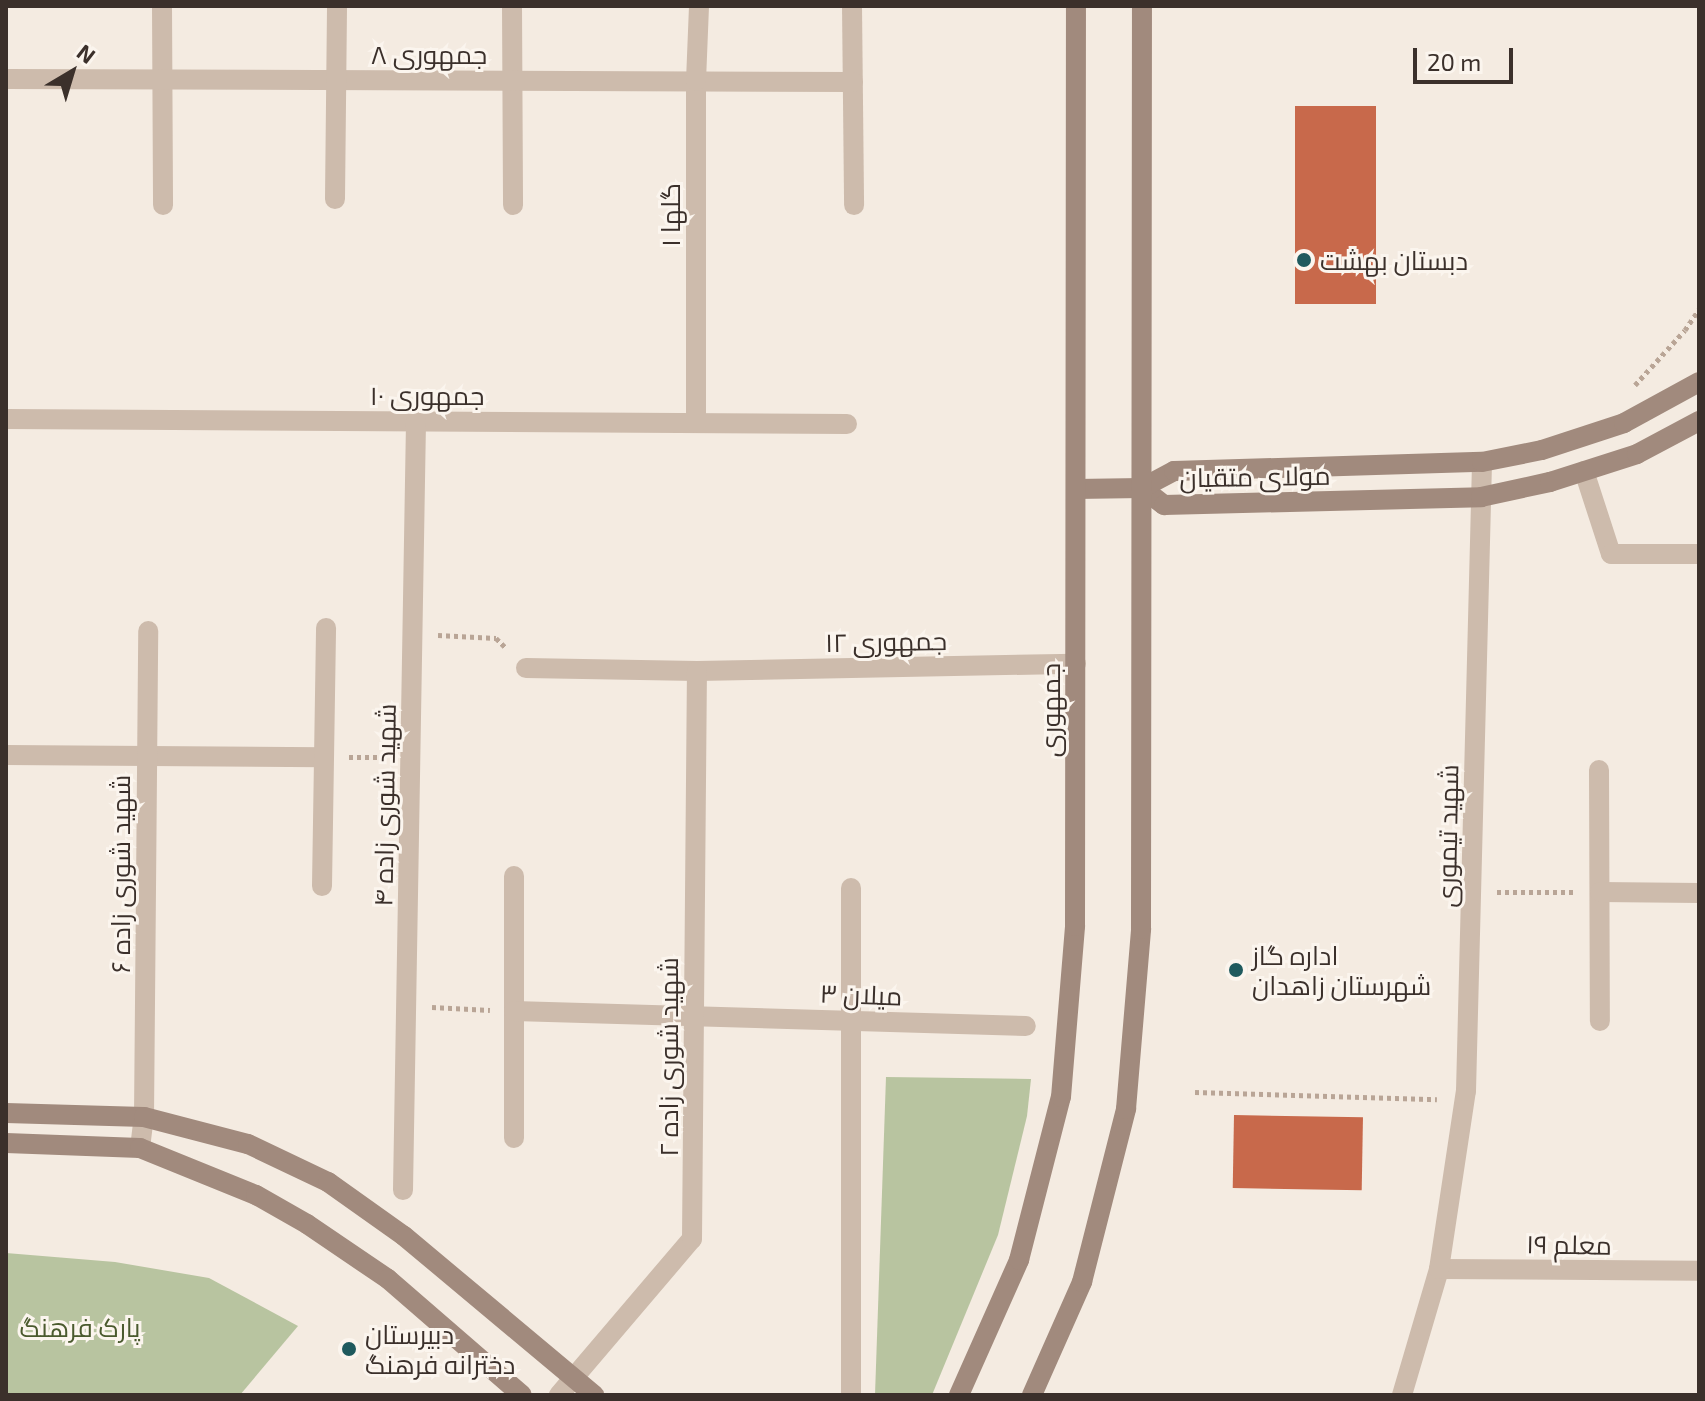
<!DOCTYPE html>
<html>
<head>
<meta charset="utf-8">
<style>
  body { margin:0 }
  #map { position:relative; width:1705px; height:1401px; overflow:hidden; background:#f4ebe1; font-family:"Exo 2",Cairo,sans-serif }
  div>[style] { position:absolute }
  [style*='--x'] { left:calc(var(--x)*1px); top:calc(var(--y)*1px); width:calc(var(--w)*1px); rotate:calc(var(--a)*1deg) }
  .green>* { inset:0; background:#b8c4a0 }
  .building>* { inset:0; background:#c8694b; transform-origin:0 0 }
  .path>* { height:5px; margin-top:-2.5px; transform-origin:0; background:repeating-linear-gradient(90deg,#b9a596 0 4px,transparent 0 8px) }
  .street>* { height:20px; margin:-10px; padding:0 10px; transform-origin:10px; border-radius:10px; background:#cdbbac }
  .secondary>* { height:20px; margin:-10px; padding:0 10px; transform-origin:10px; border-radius:10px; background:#a18a7d }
  .dots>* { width:22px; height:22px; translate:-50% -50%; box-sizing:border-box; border:4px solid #fbf5ee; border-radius:50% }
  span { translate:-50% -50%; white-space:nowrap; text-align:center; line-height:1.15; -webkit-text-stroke:6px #fbf5ee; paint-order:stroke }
  .street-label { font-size:26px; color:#3b302b }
  .poi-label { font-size:26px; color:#3b302b }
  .left { translate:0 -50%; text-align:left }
  .park-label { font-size:26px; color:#4a5a2e }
  .frame { position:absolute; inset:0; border:8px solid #3b302b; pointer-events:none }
  .north { position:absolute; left:32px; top:32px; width:80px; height:80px; -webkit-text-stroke:6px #fbf5ee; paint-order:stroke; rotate:38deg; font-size:22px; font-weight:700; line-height:32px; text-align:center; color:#3b302b }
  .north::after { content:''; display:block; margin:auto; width:28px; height:36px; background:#3b302b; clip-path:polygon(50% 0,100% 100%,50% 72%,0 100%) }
  .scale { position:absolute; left:1413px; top:48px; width:100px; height:36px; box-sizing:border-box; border:4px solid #3b302b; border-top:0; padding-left:10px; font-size:24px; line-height:28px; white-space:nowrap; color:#3b302b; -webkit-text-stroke:6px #fbf5ee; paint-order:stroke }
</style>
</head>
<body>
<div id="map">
  <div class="green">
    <div style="clip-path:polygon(886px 1077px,1031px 1079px,1027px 1116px,998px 1235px,932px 1395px,875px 1395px)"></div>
    <div style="clip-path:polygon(6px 1253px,115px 1262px,209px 1278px,298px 1326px,240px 1395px,6px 1395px)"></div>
  </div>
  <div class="building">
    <div style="left:1295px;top:106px;width:81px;height:198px"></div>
    <div style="left:1234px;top:1115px;width:129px;height:73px;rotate:1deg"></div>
  </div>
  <div class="path">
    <div style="--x:1635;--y:385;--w:74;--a:-47.7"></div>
    <div style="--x:1685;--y:330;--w:25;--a:-56"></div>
    <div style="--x:438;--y:635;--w:58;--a:3"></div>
    <div style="--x:496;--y:638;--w:16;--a:45"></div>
    <div style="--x:349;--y:757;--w:38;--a:0"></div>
    <div style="--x:1497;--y:892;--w:78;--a:0"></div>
    <div style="--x:432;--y:1007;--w:58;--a:3"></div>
    <div style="--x:1195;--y:1092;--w:242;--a:1.7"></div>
  </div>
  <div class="street">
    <div style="--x:162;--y:6;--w:199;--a:89.7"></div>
    <div style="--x:512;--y:6;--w:199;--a:89.7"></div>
    <div style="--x:852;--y:6;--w:199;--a:89.4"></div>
    <div style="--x:6;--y:79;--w:847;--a:0.2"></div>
    <div style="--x:335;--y:199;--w:193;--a:-89.4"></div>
    <div style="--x:6;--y:419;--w:841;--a:0.34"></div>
    <div style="--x:696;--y:423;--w:342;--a:-90"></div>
    <div style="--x:696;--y:81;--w:75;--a:-87.7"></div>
    <div style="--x:1584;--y:471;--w:87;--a:72"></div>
    <div style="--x:1611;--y:554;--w:88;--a:0"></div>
    <div style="--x:526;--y:668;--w:171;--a:1"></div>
    <div style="--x:697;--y:671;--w:379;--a:-1.1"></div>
    <div style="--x:6;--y:755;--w:318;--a:0.4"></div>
    <div style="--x:1599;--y:770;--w:251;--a:89.8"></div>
    <div style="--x:514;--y:876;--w:262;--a:90"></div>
    <div style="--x:322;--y:886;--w:258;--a:-89.1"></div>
    <div style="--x:1600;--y:892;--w:99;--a:0.6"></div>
    <div style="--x:514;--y:1011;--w:512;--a:1.68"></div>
    <div style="--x:140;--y:1148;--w:31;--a:-83"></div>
    <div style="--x:144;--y:1117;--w:486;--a:-89.5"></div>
    <div style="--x:403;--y:1190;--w:769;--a:-89.03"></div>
    <div style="--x:1439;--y:1269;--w:260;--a:0.4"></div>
    <div style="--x:559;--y:1395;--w:205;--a:-49.6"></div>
    <div style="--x:692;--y:1239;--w:568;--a:-89.5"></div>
    <div style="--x:851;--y:1395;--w:507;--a:-90"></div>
    <div style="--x:1402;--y:1395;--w:131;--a:-73.6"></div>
    <div style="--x:1439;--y:1269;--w:180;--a:-81.4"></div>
    <div style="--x:1466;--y:1091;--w:629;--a:-88.54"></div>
  </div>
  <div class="secondary">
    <div style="--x:1142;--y:488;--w:28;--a:38"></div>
    <div style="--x:1164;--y:505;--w:317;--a:-1.4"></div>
    <div style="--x:1481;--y:497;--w:71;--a:-12.3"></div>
    <div style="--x:1550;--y:482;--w:91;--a:-17.8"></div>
    <div style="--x:1637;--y:454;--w:70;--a:-28"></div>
    <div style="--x:1076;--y:489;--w:66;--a:-0.9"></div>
    <div style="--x:1142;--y:488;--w:36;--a:-28"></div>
    <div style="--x:1174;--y:471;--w:308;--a:-1.7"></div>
    <div style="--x:1482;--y:462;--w:61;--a:-11.3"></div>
    <div style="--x:1542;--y:450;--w:86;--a:-18.2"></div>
    <div style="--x:1624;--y:423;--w:85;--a:-28.7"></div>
    <div style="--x:6;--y:1113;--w:138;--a:1.7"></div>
    <div style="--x:144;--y:1117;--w:107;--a:14.6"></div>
    <div style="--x:248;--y:1144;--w:89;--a:25.4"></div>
    <div style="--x:328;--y:1182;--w:93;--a:35.4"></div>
    <div style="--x:404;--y:1236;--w:248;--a:39.9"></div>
    <div style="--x:6;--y:1143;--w:134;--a:2.1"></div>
    <div style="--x:140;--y:1148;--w:125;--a:22.1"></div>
    <div style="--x:256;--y:1195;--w:59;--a:29.6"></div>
    <div style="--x:307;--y:1224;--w:98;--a:34.2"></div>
    <div style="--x:388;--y:1279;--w:177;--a:40.9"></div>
    <div style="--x:959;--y:1395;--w:148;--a:-66"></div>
    <div style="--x:1019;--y:1260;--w:168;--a:-75.6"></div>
    <div style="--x:1061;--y:1097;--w:172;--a:-85.3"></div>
    <div style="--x:1075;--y:926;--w:920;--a:-89.94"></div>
    <div style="--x:1032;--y:1395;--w:124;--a:-66.1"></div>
    <div style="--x:1082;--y:1282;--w:179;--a:-75.7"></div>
    <div style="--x:1126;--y:1109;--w:181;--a:-85.2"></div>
    <div style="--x:1141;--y:929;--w:923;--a:-89.94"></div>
  </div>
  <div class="dots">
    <div style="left:1304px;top:260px;background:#1f5a5e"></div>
    <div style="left:1236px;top:970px;background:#1f5a5e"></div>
    <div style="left:349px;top:1349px;background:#1f5a5e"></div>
  </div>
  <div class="street-label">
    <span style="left:429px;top:54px">جمهوری ۸</span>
    <span style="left:670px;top:215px;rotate:-90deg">گلها ۱</span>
    <span style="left:427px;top:395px">جمهوری ۱۰</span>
    <span style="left:1255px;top:476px;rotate:-1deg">مولای متقیان</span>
    <span style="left:886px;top:641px;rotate:-1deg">جمهوری ۱۲</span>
    <span style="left:1050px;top:710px;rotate:-90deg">جمهوری</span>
    <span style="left:384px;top:805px;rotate:-89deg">شهید شوری زاده ۴</span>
    <span style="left:1447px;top:836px;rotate:-89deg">شهید تیموری</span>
    <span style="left:120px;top:874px;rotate:-90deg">شهید شوری زاده ۶</span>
    <span style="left:861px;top:994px;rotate:2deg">میلان ۳</span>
    <span style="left:668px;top:1057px;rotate:-90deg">شهید شوری زاده ۲</span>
    <span style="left:1569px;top:1244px;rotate:1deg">معلم ۱۹</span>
  </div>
  <div class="poi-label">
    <span class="left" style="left:1320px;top:260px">دبستان بهشت</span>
    <span class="left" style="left:1252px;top:970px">اداره گاز<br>شهرستان زاهدان</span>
    <span class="left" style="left:365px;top:1349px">دبیرستان<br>دخترانه فرهنگ</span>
  </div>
  <div class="park-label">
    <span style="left:80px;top:1327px">پارک فرهنگ</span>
  </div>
  <div class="frame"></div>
  <div class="north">N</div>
  <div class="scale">20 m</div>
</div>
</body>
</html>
